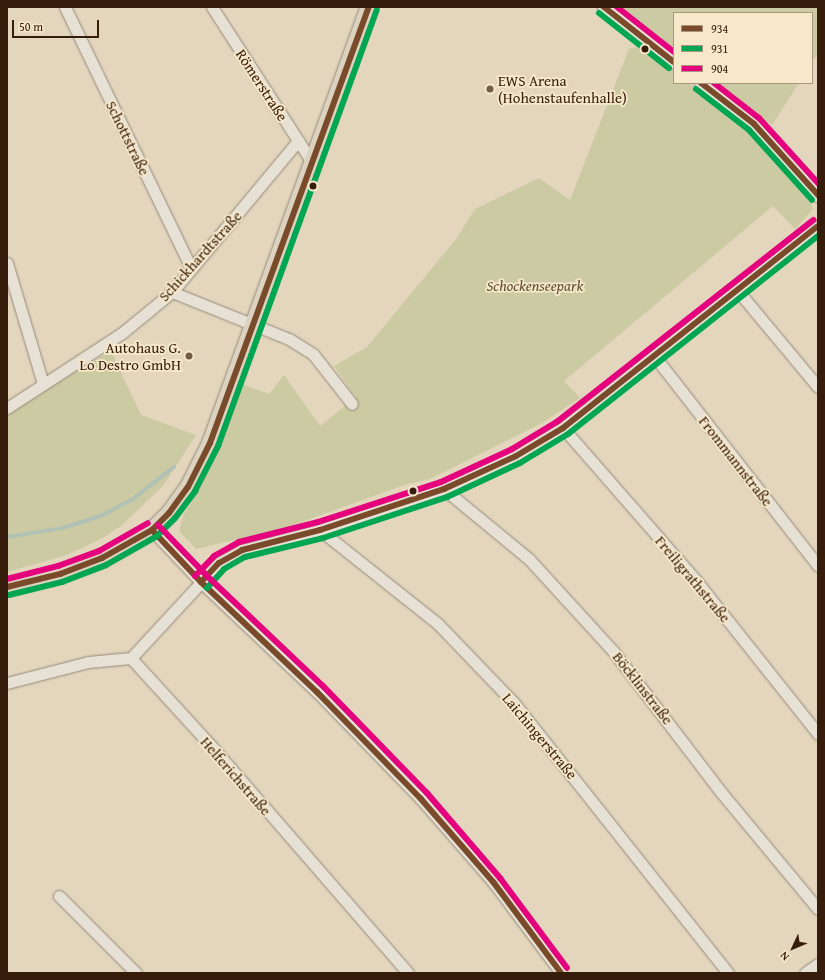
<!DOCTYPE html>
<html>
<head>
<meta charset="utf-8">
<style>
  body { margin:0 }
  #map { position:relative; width:825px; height:980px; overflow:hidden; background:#e3d6bd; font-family:"Gentium Book Plus",serif }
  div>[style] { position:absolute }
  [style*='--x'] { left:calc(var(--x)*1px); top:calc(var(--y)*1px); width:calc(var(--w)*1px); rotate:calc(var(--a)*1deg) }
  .green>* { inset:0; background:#cbcaa2 }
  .stream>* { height:3.5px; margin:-1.75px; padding:0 1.75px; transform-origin:1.75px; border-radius:1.75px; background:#b1c2b4 }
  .roads { filter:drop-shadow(0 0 1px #958a7a) drop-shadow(0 0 1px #958a7a) }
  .minor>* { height:11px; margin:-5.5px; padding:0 5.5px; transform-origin:5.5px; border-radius:5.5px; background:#e7e1d5 }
  .tertiary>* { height:13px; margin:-6.5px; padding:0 6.5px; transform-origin:6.5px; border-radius:6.5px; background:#e7e1d5 }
  .primary>* { height:17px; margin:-8.5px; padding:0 8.5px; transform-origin:8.5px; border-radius:8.5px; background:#dbd2c0 }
  .bus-1>* { height:6px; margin:-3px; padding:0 3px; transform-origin:3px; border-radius:3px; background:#7a4b2a }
  .bus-2>* { height:6px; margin:-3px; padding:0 3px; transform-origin:3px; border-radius:3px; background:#00a651 }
  .bus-3>* { height:6px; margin:-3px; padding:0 3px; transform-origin:3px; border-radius:3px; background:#e5007d }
  .dots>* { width:11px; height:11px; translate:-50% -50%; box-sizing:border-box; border:2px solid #f7e8ca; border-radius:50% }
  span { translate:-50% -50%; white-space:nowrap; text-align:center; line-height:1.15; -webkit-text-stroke:3.5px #f7e8ca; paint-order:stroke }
  .poi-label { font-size:15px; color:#361c0b }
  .left { translate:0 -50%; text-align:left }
  .right { translate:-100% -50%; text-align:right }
  .street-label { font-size:15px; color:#361c0b }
  .park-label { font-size:15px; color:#5d4e32; font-style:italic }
  .frame { position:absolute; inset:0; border:8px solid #361c0b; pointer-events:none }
  .legend { position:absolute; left:673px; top:12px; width:140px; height:72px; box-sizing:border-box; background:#f7e8ca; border:1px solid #aa967e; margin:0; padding:5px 7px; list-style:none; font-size:12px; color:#361c0b }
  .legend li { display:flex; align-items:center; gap:8px; height:20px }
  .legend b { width:20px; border:1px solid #aa967e }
  .north { position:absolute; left:773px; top:928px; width:40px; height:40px; -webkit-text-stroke:3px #f7e8ca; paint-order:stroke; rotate:226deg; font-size:11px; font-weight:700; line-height:16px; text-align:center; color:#361c0b }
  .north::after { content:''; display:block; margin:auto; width:14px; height:18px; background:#361c0b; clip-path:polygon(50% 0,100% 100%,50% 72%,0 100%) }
  .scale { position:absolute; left:12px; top:20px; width:87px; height:18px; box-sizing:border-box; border:2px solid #361c0b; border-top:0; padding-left:5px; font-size:12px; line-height:14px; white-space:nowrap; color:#361c0b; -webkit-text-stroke:3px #f7e8ca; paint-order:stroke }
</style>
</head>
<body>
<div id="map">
  <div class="green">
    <div style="clip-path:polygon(622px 7px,818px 7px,818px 53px,812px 63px,812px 13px,674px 13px,674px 49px)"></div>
    <div style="clip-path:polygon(636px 47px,674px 72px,674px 83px,688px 83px,748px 127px,795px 177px,811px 200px,813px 209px,795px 229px,773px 206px,564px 381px,580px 398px,542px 423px,430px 479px,407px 484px,282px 529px,196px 549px,179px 531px,183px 516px,203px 483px,242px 384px,269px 394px,284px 375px,320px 426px,356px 397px,334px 366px,367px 347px,456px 239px,475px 209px,539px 178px,570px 200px,629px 49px)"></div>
    <div style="clip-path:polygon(717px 83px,799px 83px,772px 125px)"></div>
    <div style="clip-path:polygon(111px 351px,141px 415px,196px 435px,163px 486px,121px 526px,101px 539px,67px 555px,7px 572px,7px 412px)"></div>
  </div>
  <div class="stream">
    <div style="--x:7;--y:537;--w:56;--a:-9.3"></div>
    <div style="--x:62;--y:528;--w:39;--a:-17"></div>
    <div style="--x:99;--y:517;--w:38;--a:-28"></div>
    <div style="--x:133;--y:499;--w:52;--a:-38"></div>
  </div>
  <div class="roads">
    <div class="minor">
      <div style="--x:65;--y:7;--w:290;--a:64.2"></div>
      <div style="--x:212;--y:7;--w:184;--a:57.2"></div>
      <div style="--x:7;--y:263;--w:126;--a:73.4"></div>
      <div style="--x:738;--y:291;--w:125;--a:50.2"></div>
      <div style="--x:172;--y:292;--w:126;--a:21.9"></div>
      <div style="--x:289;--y:339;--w:28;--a:32"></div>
      <div style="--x:313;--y:354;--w:63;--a:52"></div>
      <div style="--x:655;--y:357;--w:265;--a:52"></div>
      <div style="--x:7;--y:408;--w:137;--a:-33.1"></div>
      <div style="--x:122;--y:333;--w:65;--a:-39.4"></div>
      <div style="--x:172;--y:292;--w:197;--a:-50.2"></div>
      <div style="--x:563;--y:428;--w:206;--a:48.9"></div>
      <div style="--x:698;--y:583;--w:193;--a:51.5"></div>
      <div style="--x:444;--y:489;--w:110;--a:39.5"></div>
      <div style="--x:529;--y:559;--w:125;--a:47.6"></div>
      <div style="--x:613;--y:651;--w:176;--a:52.6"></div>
      <div style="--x:720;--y:791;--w:153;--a:50.3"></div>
      <div style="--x:152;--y:530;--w:71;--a:46.7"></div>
      <div style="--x:201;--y:582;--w:160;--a:43.5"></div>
      <div style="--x:317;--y:692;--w:149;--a:45.8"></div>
      <div style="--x:421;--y:799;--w:111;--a:49"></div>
      <div style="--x:494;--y:883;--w:112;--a:53.3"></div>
      <div style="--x:320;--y:530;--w:151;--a:38.5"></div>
      <div style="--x:438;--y:624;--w:110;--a:46.1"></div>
      <div style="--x:514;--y:703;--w:345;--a:51.6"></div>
      <div style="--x:7;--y:683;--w:84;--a:-14.5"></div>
      <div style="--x:88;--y:662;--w:43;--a:-5.3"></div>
      <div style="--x:59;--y:896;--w:109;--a:45"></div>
      <div style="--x:408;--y:973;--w:296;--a:-130.9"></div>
      <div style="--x:214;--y:749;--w:123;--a:-132.4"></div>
      <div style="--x:131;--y:658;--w:129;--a:-47.2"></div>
      <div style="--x:219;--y:563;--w:26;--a:-29"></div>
      <div style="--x:242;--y:550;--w:81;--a:-14.4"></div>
      <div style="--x:320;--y:530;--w:131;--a:-18.3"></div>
      <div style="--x:444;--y:489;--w:79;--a:-24.6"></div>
      <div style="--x:516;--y:456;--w:55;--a:-30.8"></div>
      <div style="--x:563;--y:428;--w:325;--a:-38.4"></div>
      <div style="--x:805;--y:973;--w:16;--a:-35"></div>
    </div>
    <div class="tertiary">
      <div style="--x:604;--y:7;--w:89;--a:38.2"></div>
      <div style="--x:701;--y:83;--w:67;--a:37.7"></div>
      <div style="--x:754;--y:124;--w:96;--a:48"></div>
    </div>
    <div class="primary">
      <div style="--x:7;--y:587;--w:55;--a:-13.8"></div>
      <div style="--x:60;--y:574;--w:45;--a:-20.9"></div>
      <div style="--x:102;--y:558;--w:57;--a:-29.2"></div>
      <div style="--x:152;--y:530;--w:24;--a:-45"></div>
      <div style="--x:169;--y:513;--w:32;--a:-54"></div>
      <div style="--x:188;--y:487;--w:49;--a:-63.4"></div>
      <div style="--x:210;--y:443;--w:464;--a:-70"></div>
    </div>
  </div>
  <div class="bus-1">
    <div style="--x:604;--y:7;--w:89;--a:38.2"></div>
    <div style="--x:701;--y:83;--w:67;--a:37.7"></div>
    <div style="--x:754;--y:124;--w:96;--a:48"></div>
    <div style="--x:152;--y:530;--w:71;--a:46.7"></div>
    <div style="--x:201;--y:582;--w:160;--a:43.5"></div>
    <div style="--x:317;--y:692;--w:149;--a:45.8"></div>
    <div style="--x:421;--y:799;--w:111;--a:49"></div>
    <div style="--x:494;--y:883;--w:112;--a:53.3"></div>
    <div style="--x:201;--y:582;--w:26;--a:-47"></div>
    <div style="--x:219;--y:563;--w:26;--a:-29"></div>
    <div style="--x:242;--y:550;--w:81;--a:-14.4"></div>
    <div style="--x:320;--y:530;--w:131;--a:-18.3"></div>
    <div style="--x:444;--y:489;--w:79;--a:-24.6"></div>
    <div style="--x:516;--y:456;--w:55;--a:-30.8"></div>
    <div style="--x:563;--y:428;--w:325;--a:-38.4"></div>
    <div style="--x:7;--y:587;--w:55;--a:-13.8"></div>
    <div style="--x:60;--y:574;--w:45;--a:-20.9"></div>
    <div style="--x:102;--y:558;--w:57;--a:-29.2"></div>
    <div style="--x:152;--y:530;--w:24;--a:-45"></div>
    <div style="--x:169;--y:513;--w:32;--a:-54"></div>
    <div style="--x:188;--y:487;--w:49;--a:-63.4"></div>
    <div style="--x:210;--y:443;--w:464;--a:-70"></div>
  </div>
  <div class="bus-2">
    <div style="--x:599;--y:13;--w:89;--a:38.2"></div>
    <div style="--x:696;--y:89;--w:67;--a:37.7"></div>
    <div style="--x:749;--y:130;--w:94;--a:48"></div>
    <div style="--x:207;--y:588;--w:25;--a:-48"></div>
    <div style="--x:224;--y:569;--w:24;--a:-30"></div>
    <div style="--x:245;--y:557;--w:80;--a:-13.7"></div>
    <div style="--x:323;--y:538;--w:131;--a:-18.3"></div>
    <div style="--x:447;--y:497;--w:81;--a:-25"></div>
    <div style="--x:520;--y:463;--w:56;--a:-31.1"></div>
    <div style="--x:568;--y:434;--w:319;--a:-38.4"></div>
    <div style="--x:9;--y:595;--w:55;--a:-13.8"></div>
    <div style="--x:62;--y:582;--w:47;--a:-21.1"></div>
    <div style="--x:106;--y:565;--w:59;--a:-29.6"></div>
    <div style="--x:157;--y:536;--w:25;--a:-45"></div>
    <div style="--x:175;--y:518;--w:34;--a:-53"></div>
    <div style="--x:195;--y:491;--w:51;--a:-62.9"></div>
    <div style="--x:218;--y:446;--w:464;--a:-70"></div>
  </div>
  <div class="bus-3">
    <div style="--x:617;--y:7;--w:73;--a:38.3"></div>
    <div style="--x:714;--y:83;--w:57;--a:37.9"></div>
    <div style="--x:759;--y:118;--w:88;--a:47.8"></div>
    <div style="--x:158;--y:525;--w:71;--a:46.1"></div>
    <div style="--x:207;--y:576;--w:160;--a:43.5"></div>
    <div style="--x:323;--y:686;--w:149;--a:45.8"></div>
    <div style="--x:427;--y:793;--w:112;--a:49.3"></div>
    <div style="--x:500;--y:878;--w:112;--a:53.3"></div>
    <div style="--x:195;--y:576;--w:28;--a:-46"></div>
    <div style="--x:214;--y:556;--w:29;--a:-29"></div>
    <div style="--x:239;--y:542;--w:81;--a:-14.2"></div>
    <div style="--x:318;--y:522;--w:129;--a:-18"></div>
    <div style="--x:441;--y:482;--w:78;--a:-24.9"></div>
    <div style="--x:512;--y:449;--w:54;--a:-31.3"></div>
    <div style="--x:558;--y:421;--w:325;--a:-38.2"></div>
    <div style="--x:7;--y:579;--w:53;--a:-14.3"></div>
    <div style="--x:58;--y:566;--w:44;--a:-20.1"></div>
    <div style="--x:99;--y:551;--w:56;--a:-29.7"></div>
  </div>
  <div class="dots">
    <div style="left:645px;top:49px;background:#361c0b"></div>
    <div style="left:490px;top:89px;background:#735d49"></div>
    <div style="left:313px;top:186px;background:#361c0b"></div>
    <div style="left:189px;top:356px;background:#735d49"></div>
    <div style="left:413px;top:491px;background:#361c0b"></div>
  </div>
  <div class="poi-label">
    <span class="left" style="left:498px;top:89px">EWS Arena<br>(Hohenstaufenhalle)</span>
    <span class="right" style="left:181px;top:356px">Autohaus G.<br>Lo Destro GmbH</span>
  </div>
  <div class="street-label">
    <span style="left:262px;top:85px;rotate:57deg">Römerstraße</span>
    <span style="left:128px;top:138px;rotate:64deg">Schottstraße</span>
    <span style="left:200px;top:256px;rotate:-48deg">Schickhardtstraße</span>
    <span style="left:736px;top:461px;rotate:52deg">Frommannstraße</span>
    <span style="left:693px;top:579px;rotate:50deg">Freiligrathstraße</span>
    <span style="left:643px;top:688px;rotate:52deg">Böcklinstraße</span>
    <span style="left:540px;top:736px;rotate:50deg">Laichingerstraße</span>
    <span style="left:236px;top:776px;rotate:49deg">Helferichstraße</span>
  </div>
  <div class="park-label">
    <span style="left:535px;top:286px">Schockenseepark</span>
  </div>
  <div class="frame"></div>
  <ul class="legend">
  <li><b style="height:5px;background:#7a4b2a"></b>934</li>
  <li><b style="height:5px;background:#00a651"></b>931</li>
  <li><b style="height:5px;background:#e5007d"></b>904</li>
  </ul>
  <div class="north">N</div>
  <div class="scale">50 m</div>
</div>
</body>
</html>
